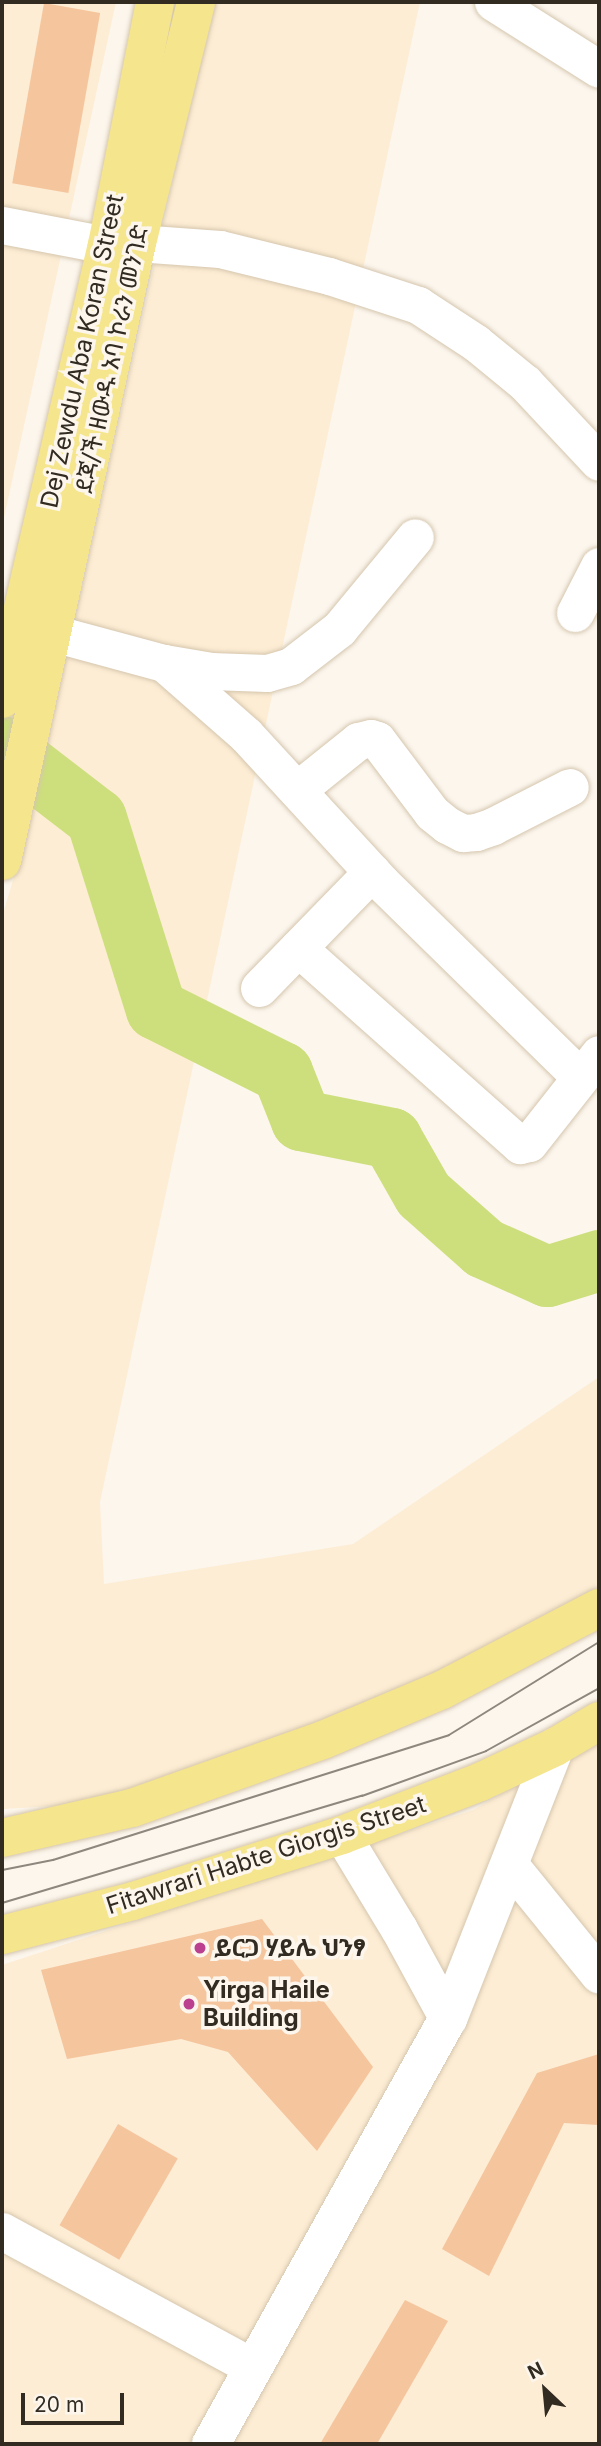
<!DOCTYPE html>
<html>
<head>
<meta charset="utf-8">
<style>
  body { margin:0 }
  #map { position:relative; width:601px; height:2446px; overflow:hidden; background:#fcf6ed; font-family:Inter,"Noto Sans Ethiopic",sans-serif }
  div>[style] { position:absolute }
  [style*='--x'] { left:calc(var(--x)*1px); top:calc(var(--y)*1px); width:calc(var(--w)*1px); rotate:calc(var(--a)*1deg) }
  .built>* { inset:0; background:#fdedd4 }
  .river>* { height:61px; margin:-30.5px; padding:0 30.5px; transform-origin:30.5px; border-radius:30.5px; background:#cddf7c }
  .building>* { inset:0; background:#f5c59e; transform-origin:0 0 }
  .roads { filter:drop-shadow(0 0 2px #d5c6ae) drop-shadow(0 0 2px #d5c6ae) }
  .minor>* { height:37px; margin:-18.5px; padding:0 18.5px; transform-origin:18.5px; border-radius:18.5px; background:#fff }
  .tertiary>* { height:38px; margin:-19px; padding:0 19px; transform-origin:19px; border-radius:19px; background:#fff }
  .primary>* { height:38px; margin:-19px; padding:0 19px; transform-origin:19px; border-radius:19px; background:#f5e58d }
  .tram>* { height:2px; margin:-1px; padding:0 1px; transform-origin:1px; border-radius:1px; background:#8d877e }
  .dots>* { width:19px; height:19px; translate:-50% -50%; box-sizing:border-box; border:4px solid #fcf6ed; border-radius:50% }
  span { translate:-50% -50%; white-space:nowrap; text-align:center; line-height:1.15; -webkit-text-stroke:7px #fcf6ed; paint-order:stroke }
  .street-label { font-size:24px; color:#312b22 }
  .poi-label { font-size:24px; color:#312b22; font-weight:700 }
  .left { translate:0 -50%; text-align:left }
  .frame { position:absolute; inset:0; border:4px solid #312b22; pointer-events:none }
  .north { position:absolute; left:510px; top:2355px; width:70px; height:70px; -webkit-text-stroke:5px #fcf6ed; paint-order:stroke; rotate:334deg; font-size:19px; font-weight:700; line-height:28px; text-align:center; color:#312b22 }
  .north::after { content:''; display:block; margin:auto; width:24px; height:32px; background:#312b22; clip-path:polygon(50% 0,100% 100%,50% 72%,0 100%) }
  .scale { position:absolute; left:21px; top:2393px; width:103px; height:32px; box-sizing:border-box; border:4px solid #312b22; border-top:0; padding-left:9px; font-size:21px; line-height:24px; white-space:nowrap; color:#312b22; -webkit-text-stroke:5px #fcf6ed; paint-order:stroke }
</style>
</head>
<body>
<div id="map">
  <div class="built">
    <div style="clip-path:polygon(2px 2px,116px 2px,2px 527px)"></div>
    <div style="clip-path:polygon(213px 2px,420px 2px,100px 1502px,104px 1584px,353px 1544px,599px 1377px,599px 1596px,434px 1690px,105px 1803px,2px 1809px,2px 917px,27px 833px)"></div>
    <div style="clip-path:polygon(599px 1739px,599px 2444px,2px 2444px,2px 1965px,473px 1810px)"></div>
  </div>
  <div class="river">
    <div style="--x:2;--y:746;--w:118;--a:37.5"></div>
    <div style="--x:96;--y:818;--w:200;--a:72.6"></div>
    <div style="--x:156;--y:1009;--w:141;--a:26.6"></div>
    <div style="--x:282;--y:1072;--w:52;--a:68.4"></div>
    <div style="--x:301;--y:1120;--w:92;--a:11.3"></div>
    <div style="--x:391;--y:1138;--w:64;--a:60.3"></div>
    <div style="--x:423;--y:1194;--w:81;--a:41.5"></div>
    <div style="--x:484;--y:1248;--w:69;--a:24"></div>
    <div style="--x:547;--y:1276;--w:54;--a:-17.1"></div>
  </div>
  <div class="building">
    <div style="left:44px;top:3px;width:57px;height:183px;rotate:10deg"></div>
    <div style="clip-path:polygon(262px 1919px,373px 2067px,317px 2151px,228px 2052px,181px 2039px,67px 2059px,41px 1970px)"></div>
    <div style="clip-path:polygon(599px 2054px,599px 2125px,564px 2123px,489px 2276px,442px 2249px,537px 2073px)"></div>
    <div style="left:118px;top:2124px;width:69px;height:117px;rotate:30deg"></div>
    <div style="clip-path:polygon(405px 2300px,448px 2321px,377px 2444px,320px 2444px)"></div>
  </div>
  <div class="roads">
    <div class="minor">
      <div style="--x:493;--y:2;--w:125;--a:32.3"></div>
      <div style="--x:2;--y:225;--w:107;--a:10.8"></div>
      <div style="--x:137;--y:243;--w:83;--a:4.1"></div>
      <div style="--x:220;--y:249;--w:112;--a:13.9"></div>
      <div style="--x:329;--y:276;--w:94;--a:18"></div>
      <div style="--x:418;--y:305;--w:69;--a:33.2"></div>
      <div style="--x:476;--y:343;--w:63;--a:39.2"></div>
      <div style="--x:525;--y:383;--w:108;--a:46.9"></div>
      <div style="--x:575;--y:613;--w:53;--a:-62.9"></div>
      <div style="--x:23;--y:625;--w:146;--a:15.1"></div>
      <div style="--x:164;--y:663;--w:48;--a:9.7"></div>
      <div style="--x:211;--y:671;--w:56;--a:2"></div>
      <div style="--x:267;--y:673;--w:25;--a:-16"></div>
      <div style="--x:291;--y:666;--w:61;--a:-37.6"></div>
      <div style="--x:339;--y:629;--w:119;--a:-50.4"></div>
      <div style="--x:164;--y:663;--w:109;--a:41.3"></div>
      <div style="--x:246;--y:735;--w:201;--a:47.4"></div>
      <div style="--x:382;--y:883;--w:277;--a:44.4"></div>
      <div style="--x:297;--y:790;--w:78;--a:-38.8"></div>
      <div style="--x:358;--y:741;--w:13;--a:-13"></div>
      <div style="--x:371;--y:738;--w:6;--a:18"></div>
      <div style="--x:377;--y:740;--w:91;--a:53"></div>
      <div style="--x:432;--y:813;--w:19;--a:39"></div>
      <div style="--x:447;--y:825;--w:18;--a:27"></div>
      <div style="--x:463;--y:833;--w:13;--a:-4"></div>
      <div style="--x:476;--y:832;--w:18;--a:-19"></div>
      <div style="--x:493;--y:826;--w:86;--a:-26.9"></div>
      <div style="--x:298;--y:948;--w:297;--a:41.6"></div>
      <div style="--x:520;--y:1145;--w:9;--a:-13"></div>
      <div style="--x:529;--y:1143;--w:113;--a:-51.8"></div>
      <div style="--x:259;--y:988;--w:162;--a:-45.8"></div>
      <div style="--x:342;--y:1835;--w:110;--a:58.8"></div>
      <div style="--x:399;--y:1929;--w:102;--a:61.4"></div>
      <div style="--x:510;--y:1865;--w:141;--a:51"></div>
      <div style="--x:2;--y:2231;--w:285;--a:28.5"></div>
    </div>
    <div class="tertiary">
      <div style="--x:211;--y:2444;--w:487;--a:-60.9"></div>
      <div style="--x:448;--y:2019;--w:292;--a:-68.5"></div>
    </div>
    <div class="primary">
      <div style="--x:2;--y:699;--w:466;--a:-77"></div>
      <div style="--x:107;--y:245;--w:248;--a:-78.8"></div>
      <div style="--x:2;--y:861;--w:633;--a:-77.68"></div>
      <div style="--x:137;--y:243;--w:248;--a:-76.2"></div>
      <div style="--x:2;--y:1838;--w:133;--a:-13"></div>
      <div style="--x:132;--y:1808;--w:203;--a:-19.6"></div>
      <div style="--x:323;--y:1740;--w:129;--a:-22.8"></div>
      <div style="--x:442;--y:1690;--w:177;--a:-27.6"></div>
      <div style="--x:2;--y:1935;--w:135;--a:-14.5"></div>
      <div style="--x:133;--y:1901;--w:219;--a:-17.5"></div>
      <div style="--x:342;--y:1835;--w:148;--a:-21"></div>
      <div style="--x:480;--y:1782;--w:83;--a:-25"></div>
      <div style="--x:555;--y:1747;--w:51;--a:-30.6"></div>
    </div>
  </div>
  <div class="tram">
    <div style="--x:2;--y:1870;--w:52;--a:-11.1"></div>
    <div style="--x:53;--y:1860;--w:415;--a:-17.5"></div>
    <div style="--x:449;--y:1735;--w:176;--a:-31.8"></div>
    <div style="--x:2;--y:1903;--w:376;--a:-16.6"></div>
    <div style="--x:362;--y:1796;--w:132;--a:-19.9"></div>
    <div style="--x:486;--y:1751;--w:129;--a:-29.1"></div>
  </div>
  <div class="dots">
    <div style="left:200px;top:1948px;background:#bc4090"></div>
    <div style="left:189px;top:2004px;background:#bc4090"></div>
  </div>
  <div class="street-label">
    <span style="left:82px;top:351px;rotate:-78deg">Dej Zewdu Aba Koran Street</span>
    <span style="left:112px;top:359px;rotate:-78deg">ደጃ/ች ዘውዱ አባ ኮራን መንገድ</span>
    <span style="left:266px;top:1855px;rotate:-18deg">Fitawrari Habte Giorgis Street</span>
  </div>
  <div class="poi-label">
    <span class="left" style="left:214px;top:1948px">ይርጋ ሃይሌ ህንፃ</span>
    <span class="left" style="left:203px;top:2004px">Yirga Haile<br>Building</span>
  </div>
  <div class="frame"></div>
  <div class="north">N</div>
  <div class="scale">20 m</div>
</div>
</body>
</html>
